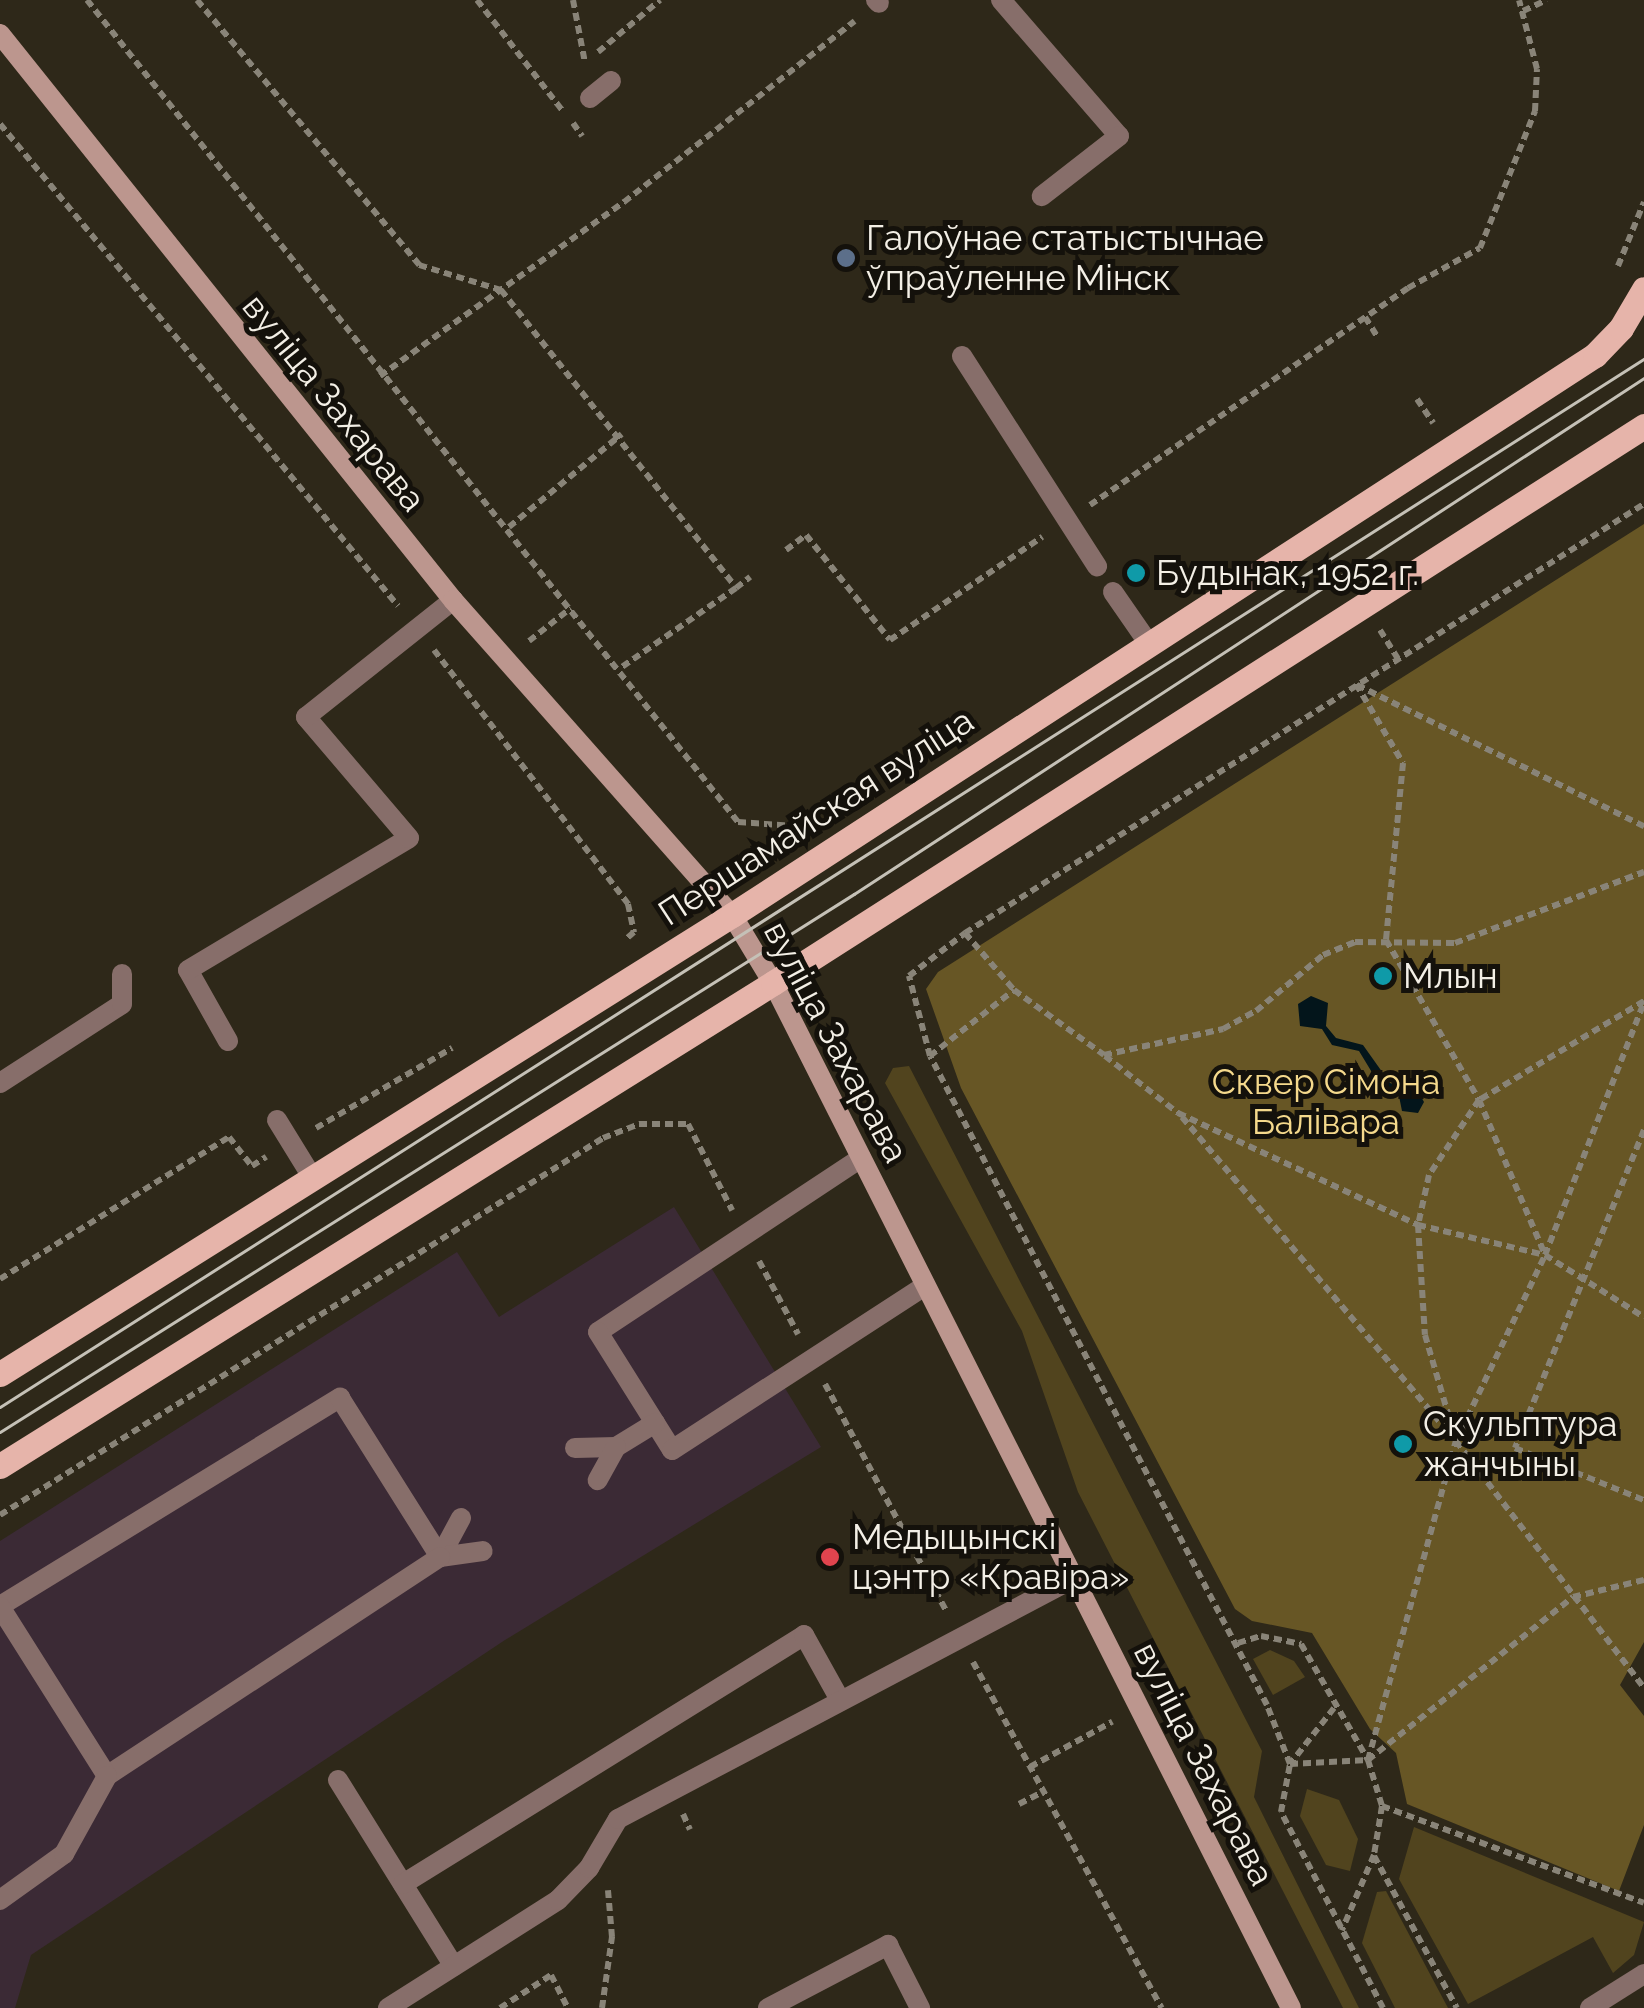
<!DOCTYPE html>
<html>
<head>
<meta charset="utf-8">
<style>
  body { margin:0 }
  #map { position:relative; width:1644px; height:2008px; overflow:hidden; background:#2e2819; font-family:Raleway,sans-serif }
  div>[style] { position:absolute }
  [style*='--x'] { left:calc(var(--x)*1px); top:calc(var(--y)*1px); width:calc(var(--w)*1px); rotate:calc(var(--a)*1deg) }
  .industrial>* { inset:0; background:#3b2a35 }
  .green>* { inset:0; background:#51441e }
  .forest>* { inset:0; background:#675625 }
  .water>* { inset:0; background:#03151b }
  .path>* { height:6px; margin-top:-3px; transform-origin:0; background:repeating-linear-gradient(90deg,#898478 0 8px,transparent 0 13px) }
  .lane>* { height:20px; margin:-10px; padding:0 10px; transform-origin:10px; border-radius:10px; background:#876e6a }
  .secondary>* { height:20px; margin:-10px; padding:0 10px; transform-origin:10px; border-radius:10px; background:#bc968e }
  .primary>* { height:25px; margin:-12.5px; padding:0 12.5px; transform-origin:12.5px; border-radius:12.5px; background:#e6b4aa }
  .tram>* { height:2.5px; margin:-1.25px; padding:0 1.25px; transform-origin:1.25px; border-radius:1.25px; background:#c5c1b7 }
  .dots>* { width:28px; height:28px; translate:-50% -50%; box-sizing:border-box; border:5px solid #14110b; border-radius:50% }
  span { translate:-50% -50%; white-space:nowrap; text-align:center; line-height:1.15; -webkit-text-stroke:10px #14110b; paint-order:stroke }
  .poi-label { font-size:35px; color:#f3efe6 }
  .left { translate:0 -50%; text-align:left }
  .street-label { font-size:35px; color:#f3efe6 }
  .park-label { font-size:35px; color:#f5d98c }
</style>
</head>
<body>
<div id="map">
  <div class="industrial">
    <div style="clip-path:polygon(674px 1207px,821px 1447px,505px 1640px,31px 1955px,15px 2008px,0 2008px,0 1541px,457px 1252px,499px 1317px)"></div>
  </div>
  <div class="green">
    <div style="clip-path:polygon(909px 1066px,1262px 1751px,1254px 1797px,1359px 2008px,1343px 2008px,1078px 1492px,1022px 1331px,885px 1083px,893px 1068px)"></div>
    <div style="clip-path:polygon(1270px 1650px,1294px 1661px,1305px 1677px,1273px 1695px,1253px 1659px)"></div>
    <div style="clip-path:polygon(1307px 1789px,1339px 1800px,1358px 1839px,1350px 1871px,1326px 1865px,1300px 1816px)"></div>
    <div style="clip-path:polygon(1414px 1827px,1644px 1922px,1634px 1955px,1613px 1973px,1593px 1937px,1468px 2004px,1399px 1879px)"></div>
    <div style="clip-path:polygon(1386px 1891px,1448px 2008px,1395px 2008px,1362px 1943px,1377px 1892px)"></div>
  </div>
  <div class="forest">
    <div style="clip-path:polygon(1644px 524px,1644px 1642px,1620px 1685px,1644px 1716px,1644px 1825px,1619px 1891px,1407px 1804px,1396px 1753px,1370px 1729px,1312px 1633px,1252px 1621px,1235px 1609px,961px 1088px,926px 989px,938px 972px)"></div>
  </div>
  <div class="water">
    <div style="clip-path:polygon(1311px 996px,1328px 1003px,1326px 1026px,1336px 1038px,1363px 1045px,1390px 1083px,1418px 1091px,1424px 1102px,1418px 1113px,1402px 1111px,1399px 1096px,1379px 1084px,1359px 1051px,1332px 1045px,1322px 1029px,1300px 1026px,1298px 1004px)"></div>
  </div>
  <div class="path">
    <div style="--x:87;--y:0;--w:1049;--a:51.62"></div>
    <div style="--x:738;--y:822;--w:71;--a:4"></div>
    <div style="--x:197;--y:0;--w:346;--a:50"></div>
    <div style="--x:419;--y:265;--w:86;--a:17"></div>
    <div style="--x:501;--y:290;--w:380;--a:51.7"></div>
    <div style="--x:736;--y:588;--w:142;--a:145.3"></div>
    <div style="--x:477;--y:0;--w:139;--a:52.3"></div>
    <div style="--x:573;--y:0;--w:64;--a:79.2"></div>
    <div style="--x:1523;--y:11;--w:26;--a:-25"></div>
    <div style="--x:598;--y:52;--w:81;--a:-40"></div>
    <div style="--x:573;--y:123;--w:16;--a:55"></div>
    <div style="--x:0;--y:124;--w:625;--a:50.45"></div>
    <div style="--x:1618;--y:266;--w:69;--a:-67.9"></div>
    <div style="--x:1365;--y:317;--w:22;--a:58"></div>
    <div style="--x:380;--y:376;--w:300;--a:-35.5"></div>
    <div style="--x:624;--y:202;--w:293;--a:-38.1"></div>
    <div style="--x:1417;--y:399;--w:29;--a:56"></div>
    <div style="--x:1090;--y:505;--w:385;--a:-34.3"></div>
    <div style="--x:1408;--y:288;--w:82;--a:-29.1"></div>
    <div style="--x:1480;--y:248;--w:148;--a:-68.1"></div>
    <div style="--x:1535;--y:111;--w:42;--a:-87.3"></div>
    <div style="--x:1537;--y:69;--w:71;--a:-104.6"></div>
    <div style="--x:509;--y:527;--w:146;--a:-39.5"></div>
    <div style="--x:786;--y:550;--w:25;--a:-37"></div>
    <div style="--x:806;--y:535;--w:134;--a:51.3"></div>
    <div style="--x:890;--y:640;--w:184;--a:-34.1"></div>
    <div style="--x:736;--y:588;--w:18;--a:-38"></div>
    <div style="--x:1380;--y:630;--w:34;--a:58"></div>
    <div style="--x:529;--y:641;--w:53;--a:-38.2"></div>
    <div style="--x:434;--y:650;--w:320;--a:52.6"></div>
    <div style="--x:628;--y:904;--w:29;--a:78"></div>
    <div style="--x:634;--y:932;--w:9;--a:139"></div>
    <div style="--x:1356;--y:684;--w:92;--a:59.3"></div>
    <div style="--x:1403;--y:763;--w:178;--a:95.5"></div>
    <div style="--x:1386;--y:940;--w:185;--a:59.8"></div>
    <div style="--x:1479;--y:1100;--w:168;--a:66.9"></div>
    <div style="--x:1357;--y:685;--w:320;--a:26.2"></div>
    <div style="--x:965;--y:933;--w:75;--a:49.3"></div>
    <div style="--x:1014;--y:990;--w:111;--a:35.8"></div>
    <div style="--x:1104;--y:1055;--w:122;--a:-12.3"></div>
    <div style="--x:1223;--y:1029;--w:38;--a:-29"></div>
    <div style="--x:1256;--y:1011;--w:87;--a:-39.9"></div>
    <div style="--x:1323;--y:955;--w:35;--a:-22"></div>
    <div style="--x:1355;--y:942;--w:100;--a:0.6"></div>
    <div style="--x:1455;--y:943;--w:202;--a:-20.6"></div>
    <div style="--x:1644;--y:1001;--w:192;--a:149"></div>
    <div style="--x:1479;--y:1100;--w:90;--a:123.7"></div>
    <div style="--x:1429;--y:1175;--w:51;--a:102.4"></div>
    <div style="--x:1418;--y:1225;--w:110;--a:86.4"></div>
    <div style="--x:1425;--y:1335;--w:110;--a:73.7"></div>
    <div style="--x:1456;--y:1441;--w:310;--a:52.7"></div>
    <div style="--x:930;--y:1056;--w:107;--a:-38.2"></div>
    <div style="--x:1105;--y:1056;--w:93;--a:38"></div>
    <div style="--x:1178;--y:1113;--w:265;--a:25"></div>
    <div style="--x:1418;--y:1225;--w:130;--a:13.3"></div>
    <div style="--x:1545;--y:1255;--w:117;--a:32.1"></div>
    <div style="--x:1182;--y:1117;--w:418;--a:49.8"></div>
    <div style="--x:316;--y:1128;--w:158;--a:-30.5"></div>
    <div style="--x:1644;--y:1130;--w:343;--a:112.1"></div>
    <div style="--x:1515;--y:1448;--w:139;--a:22"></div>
    <div style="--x:759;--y:1261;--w:83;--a:61.9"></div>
    <div style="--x:0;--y:1279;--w:269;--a:-31.8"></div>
    <div style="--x:229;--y:1137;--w:37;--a:52"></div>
    <div style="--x:252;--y:1166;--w:17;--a:-33"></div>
    <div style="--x:825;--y:1384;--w:257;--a:61.9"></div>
    <div style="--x:0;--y:1515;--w:711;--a:-32.01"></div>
    <div style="--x:603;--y:1138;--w:39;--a:-21"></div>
    <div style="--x:639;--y:1124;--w:49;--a:0"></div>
    <div style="--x:688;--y:1124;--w:97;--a:62.9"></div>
    <div style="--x:1238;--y:1643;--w:24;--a:-17"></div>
    <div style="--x:1261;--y:1636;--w:41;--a:11.3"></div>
    <div style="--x:1301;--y:1644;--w:134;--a:60"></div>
    <div style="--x:1368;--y:1760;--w:48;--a:73.1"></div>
    <div style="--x:1382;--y:1806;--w:50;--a:99.3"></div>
    <div style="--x:1374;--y:1855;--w:82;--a:113.1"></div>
    <div style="--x:973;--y:1662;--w:394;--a:61.4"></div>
    <div style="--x:1334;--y:1708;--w:71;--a:128.2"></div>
    <div style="--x:1290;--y:1764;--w:78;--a:-2.9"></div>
    <div style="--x:1368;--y:1760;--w:262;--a:-38.5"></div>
    <div style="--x:1573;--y:1597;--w:73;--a:-13.5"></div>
    <div style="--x:1368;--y:1760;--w:331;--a:-74.6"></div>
    <div style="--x:1456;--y:1441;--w:206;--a:-64.4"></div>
    <div style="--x:1545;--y:1255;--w:271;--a:-68.6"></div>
    <div style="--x:1030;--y:1767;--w:94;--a:-28.8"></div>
    <div style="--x:1019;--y:1804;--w:27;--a:-27"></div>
    <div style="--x:1382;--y:1806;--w:279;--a:20.3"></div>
    <div style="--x:683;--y:1814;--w:17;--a:66"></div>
    <div style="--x:1374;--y:1856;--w:173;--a:61.4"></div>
    <div style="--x:500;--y:2008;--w:61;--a:-32.9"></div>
    <div style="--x:551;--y:1975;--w:37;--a:63"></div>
    <div style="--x:602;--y:2008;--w:72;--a:-82"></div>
    <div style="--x:612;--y:1937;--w:47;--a:-94.9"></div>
    <div style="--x:1383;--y:2008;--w:221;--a:-117.5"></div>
    <div style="--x:1281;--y:1812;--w:49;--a:-79.4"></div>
    <div style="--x:1290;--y:1764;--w:63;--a:-111.3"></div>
    <div style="--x:1267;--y:1705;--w:731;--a:-117.44"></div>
    <div style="--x:930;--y:1056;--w:83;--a:-104.7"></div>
    <div style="--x:909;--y:976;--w:71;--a:-37.5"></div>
    <div style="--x:965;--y:933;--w:803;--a:-32.29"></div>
  </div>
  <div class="lane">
    <div style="--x:876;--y:0;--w:4;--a:45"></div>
    <div style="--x:1001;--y:0;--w:180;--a:49.1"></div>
    <div style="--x:1119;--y:136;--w:98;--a:142.1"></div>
    <div style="--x:590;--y:98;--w:27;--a:-39"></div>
    <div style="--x:962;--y:356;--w:250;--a:57.3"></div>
    <div style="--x:1113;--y:592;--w:63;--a:55.3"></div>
    <div style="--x:228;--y:1041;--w:81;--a:-119.4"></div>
    <div style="--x:188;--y:970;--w:257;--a:-30.8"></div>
    <div style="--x:409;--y:838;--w:159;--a:-130.4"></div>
    <div style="--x:306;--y:717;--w:188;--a:-38.5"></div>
    <div style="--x:0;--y:1083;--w:145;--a:-32.9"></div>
    <div style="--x:122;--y:1004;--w:30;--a:-90"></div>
    <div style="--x:277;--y:1120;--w:67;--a:58.4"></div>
    <div style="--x:861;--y:1158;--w:315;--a:146.5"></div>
    <div style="--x:598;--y:1332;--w:139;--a:57.9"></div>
    <div style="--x:672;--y:1450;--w:302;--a:-33"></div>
    <div style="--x:616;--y:1447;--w:46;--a:-31.6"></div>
    <div style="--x:575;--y:1448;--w:41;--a:-1.4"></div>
    <div style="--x:616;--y:1447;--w:38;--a:119"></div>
    <div style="--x:461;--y:1518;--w:44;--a:118.3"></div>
    <div style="--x:440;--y:1557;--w:43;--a:-7.9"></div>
    <div style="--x:0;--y:1606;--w:399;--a:-31.5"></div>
    <div style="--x:340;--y:1398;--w:188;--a:57.8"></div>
    <div style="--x:440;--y:1557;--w:399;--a:146.7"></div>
    <div style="--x:107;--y:1776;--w:200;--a:-122.3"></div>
    <div style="--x:338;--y:1780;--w:219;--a:58.1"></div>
    <div style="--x:403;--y:1884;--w:472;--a:-31.8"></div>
    <div style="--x:804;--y:1635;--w:74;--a:61"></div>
    <div style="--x:0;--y:1900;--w:79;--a:-35.7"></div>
    <div style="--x:64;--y:1854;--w:89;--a:-61.1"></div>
    <div style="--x:388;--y:2008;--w:201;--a:-32.4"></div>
    <div style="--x:558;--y:1900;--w:45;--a:-45.9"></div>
    <div style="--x:589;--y:1868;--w:57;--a:-59.4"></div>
    <div style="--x:618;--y:1819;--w:514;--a:-27.86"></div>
    <div style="--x:768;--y:2008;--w:136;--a:-27.7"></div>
    <div style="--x:888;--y:1945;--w:71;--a:63.1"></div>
    <div style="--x:1590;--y:2008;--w:64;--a:-32.2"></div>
  </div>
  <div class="secondary">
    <div style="--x:0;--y:34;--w:725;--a:51.33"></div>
    <div style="--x:453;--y:600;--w:421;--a:48.5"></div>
    <div style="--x:732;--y:915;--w:79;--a:58.9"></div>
    <div style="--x:773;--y:983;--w:1148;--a:63.19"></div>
  </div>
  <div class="primary">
    <div style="--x:0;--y:1374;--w:864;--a:-32.09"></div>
    <div style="--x:732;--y:915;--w:1029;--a:-32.98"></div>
    <div style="--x:1595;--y:355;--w:37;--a:-46"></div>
    <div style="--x:1621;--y:328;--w:45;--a:-59.5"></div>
    <div style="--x:0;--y:1466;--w:911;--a:-32"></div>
    <div style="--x:773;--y:983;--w:1034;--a:-32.6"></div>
  </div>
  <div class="tram">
    <div style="--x:0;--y:1407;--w:1950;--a:-32.52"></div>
    <div style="--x:0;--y:1432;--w:1009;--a:-32.21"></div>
    <div style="--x:854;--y:894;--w:944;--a:-33.15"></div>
  </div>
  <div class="dots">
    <div style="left:846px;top:258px;background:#5c6f8a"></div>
    <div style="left:1136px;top:573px;background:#0f9aa8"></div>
    <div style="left:1383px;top:976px;background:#0f9aa8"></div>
    <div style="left:1403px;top:1444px;background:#0f9aa8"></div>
    <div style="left:830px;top:1557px;background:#e0444e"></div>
  </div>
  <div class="poi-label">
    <span class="left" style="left:866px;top:258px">Галоўнае статыстычнае<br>ўпраўленне Мінск</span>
    <span class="left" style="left:1156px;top:573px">Будынак, 1952 г.</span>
    <span class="left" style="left:1403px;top:976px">Млын</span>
    <span class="left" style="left:1423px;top:1444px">Скульптура<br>жанчыны</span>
    <span class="left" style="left:852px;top:1557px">Медыцынскі<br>цэнтр «Кравіра»</span>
  </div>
  <div class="street-label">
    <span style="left:334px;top:403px;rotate:51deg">вуліца Захарава</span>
    <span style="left:816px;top:817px;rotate:-33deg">Першамайская вуліца</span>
    <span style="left:836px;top:1042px;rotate:62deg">вуліца Захарава</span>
    <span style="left:1204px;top:1764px;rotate:63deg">вуліца Захарава</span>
  </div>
  <div class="park-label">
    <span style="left:1326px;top:1102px">Сквер Сімона<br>Балівара</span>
  </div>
</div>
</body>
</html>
